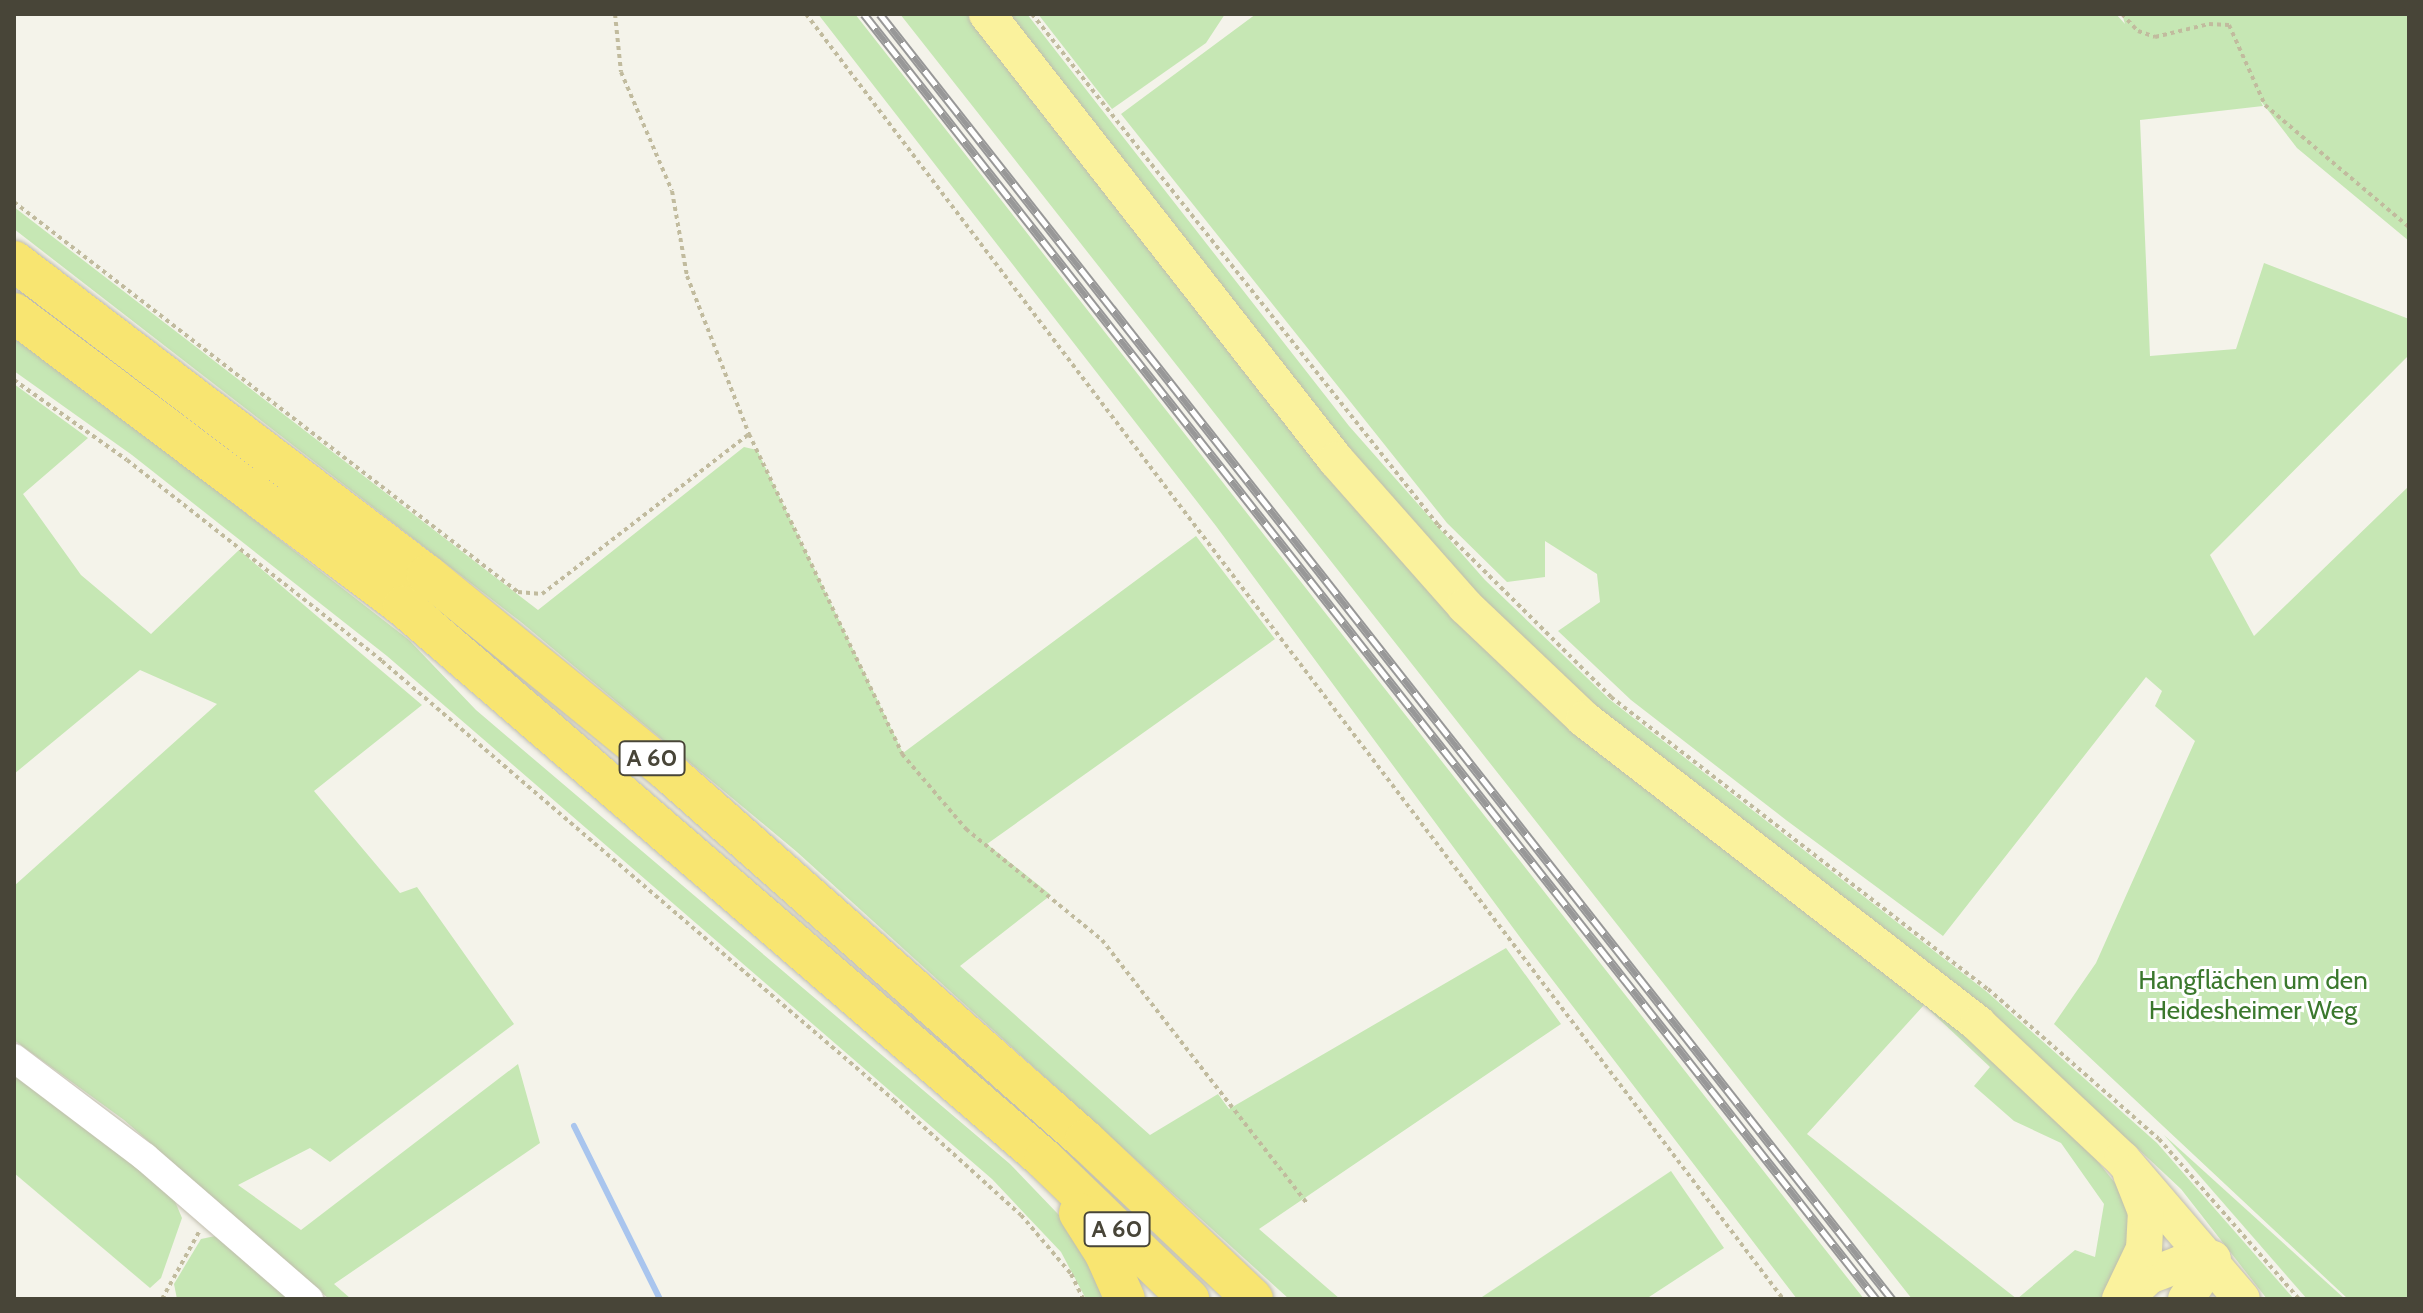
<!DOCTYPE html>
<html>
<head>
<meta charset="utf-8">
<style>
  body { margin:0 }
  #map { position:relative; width:2423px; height:1313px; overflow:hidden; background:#f4f3ea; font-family:Cabin,sans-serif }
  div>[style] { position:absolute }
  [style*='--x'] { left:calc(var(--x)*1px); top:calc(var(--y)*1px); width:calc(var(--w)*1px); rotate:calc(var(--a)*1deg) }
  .green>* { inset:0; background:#c6e7b4 }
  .stream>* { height:6px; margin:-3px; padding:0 3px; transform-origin:3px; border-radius:3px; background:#a9c5ee }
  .path>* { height:4px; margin-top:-2px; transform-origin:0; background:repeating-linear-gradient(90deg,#c1bb9e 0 4px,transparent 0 8px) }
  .roads { filter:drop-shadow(0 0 2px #c0bdad) drop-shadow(0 0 2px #c0bdad) }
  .minor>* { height:28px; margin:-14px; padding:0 14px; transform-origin:14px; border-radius:14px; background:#fff }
  .major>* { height:36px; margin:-18px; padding:0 18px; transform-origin:18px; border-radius:18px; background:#faf29d }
  .highway>* { height:40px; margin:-20px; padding:0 20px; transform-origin:20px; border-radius:20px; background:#f8e571 }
  .rail>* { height:9px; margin-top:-4.5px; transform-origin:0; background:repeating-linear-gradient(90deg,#fff 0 18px,#989898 0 36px); box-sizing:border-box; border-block:2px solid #989898 }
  span { translate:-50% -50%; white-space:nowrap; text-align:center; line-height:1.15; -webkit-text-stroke:6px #fff; paint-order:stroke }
  .shield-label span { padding:2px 6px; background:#fff; border:2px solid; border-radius:6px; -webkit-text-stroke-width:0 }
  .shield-label { font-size:24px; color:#484538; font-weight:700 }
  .park-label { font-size:26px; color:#3b782d }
  .frame { position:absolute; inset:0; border:16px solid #484538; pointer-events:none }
</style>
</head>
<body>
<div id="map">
  <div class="green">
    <div style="clip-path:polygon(818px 14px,855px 14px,1864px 1299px,1797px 1299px,1525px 944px,1216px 526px)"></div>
    <div style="clip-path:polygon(evenodd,900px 14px,969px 14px,1400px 557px,1927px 998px,2091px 1153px,2115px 1183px,2131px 1214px,2134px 1237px,2106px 1299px,1912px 1299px,900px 14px,1924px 1005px,1990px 1067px,1974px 1086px,2014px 1121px,2061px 1143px,2104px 1204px,2095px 1257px,2075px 1250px,2017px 1299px,1807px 1134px,1924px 1005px)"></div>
    <div style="clip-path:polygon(1003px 14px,1027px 14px,1349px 426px,1485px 580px,1609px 699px,1987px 992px,2157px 1143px,2294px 1299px,2267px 1299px,2181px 1189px,2134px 1145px,1645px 750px,1469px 594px,1378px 489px)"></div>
    <div style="clip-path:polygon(1038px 14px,1225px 14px,1206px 43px,1112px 109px)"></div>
    <div style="clip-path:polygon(1256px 14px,2116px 14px,2125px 24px,2122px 14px,2409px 14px,2409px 241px,2297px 148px,2260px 100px,2263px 106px,2140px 120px,2150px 356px,2236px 349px,2264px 263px,2409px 319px,2409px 355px,2210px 555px,2254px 636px,2409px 486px,2409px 1299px,2348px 1299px,2054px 1024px,2096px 963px,2195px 741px,2155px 706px,2162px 691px,2146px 677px,1943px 936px,1786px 820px,1631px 700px,1558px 631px,1600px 602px,1597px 574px,1545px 541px,1545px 577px,1507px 582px,1447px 523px,1121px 114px)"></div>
    <div style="clip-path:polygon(14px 207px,538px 610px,744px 447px,757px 450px,903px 753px,1196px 536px,1275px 639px,987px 844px,1051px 895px,960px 966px,1150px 1135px,1218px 1094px,1229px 1109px,1506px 948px,1561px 1024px,1259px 1229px,1340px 1299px,1289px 1299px,797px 852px,521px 622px,14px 229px)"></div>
    <div style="clip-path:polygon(14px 333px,409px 640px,476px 710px,1010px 1164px,1081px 1238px,1110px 1299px,1086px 1299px,1061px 1252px,992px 1179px,387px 656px,132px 455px,14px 371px)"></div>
    <div style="clip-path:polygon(14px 384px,88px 438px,23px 494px,81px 575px,151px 634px,239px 550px,422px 705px,314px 791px,400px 893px,417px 887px,514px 1024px,330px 1162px,310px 1148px,238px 1185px,301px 1230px,518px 1064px,540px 1143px,334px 1284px,351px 1299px,329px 1299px,124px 1120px,14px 1040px,14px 886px,217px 704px,140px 670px,14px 774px)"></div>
    <div style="clip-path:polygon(14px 1073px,171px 1192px,182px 1218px,161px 1278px,150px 1288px,14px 1173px)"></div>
    <div style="clip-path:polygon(2164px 1135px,2345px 1299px,2307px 1299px)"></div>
    <div style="clip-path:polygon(1671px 1171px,1724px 1248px,1646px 1299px,1479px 1299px)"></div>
    <div style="clip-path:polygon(220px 1235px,289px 1299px,177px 1299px,174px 1284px,201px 1239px)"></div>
  </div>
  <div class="stream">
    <div style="--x:574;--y:1126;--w:193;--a:63.6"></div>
  </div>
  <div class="path">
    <div style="--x:615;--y:14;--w:58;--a:84.1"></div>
    <div style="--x:621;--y:72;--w:129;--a:66.8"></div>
    <div style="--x:672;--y:191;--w:86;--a:80"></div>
    <div style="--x:687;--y:276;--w:170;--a:68.6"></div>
    <div style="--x:749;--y:434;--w:355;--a:64.4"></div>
    <div style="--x:902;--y:754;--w:99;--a:49.5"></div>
    <div style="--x:966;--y:829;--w:176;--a:39.2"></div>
    <div style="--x:1102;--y:940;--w:333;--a:52.1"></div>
    <div style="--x:806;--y:14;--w:1614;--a:52.75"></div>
    <div style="--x:1032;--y:14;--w:653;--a:51.53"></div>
    <div style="--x:1438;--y:525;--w:244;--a:44.8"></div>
    <div style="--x:1611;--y:697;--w:477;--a:37.8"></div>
    <div style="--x:1988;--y:989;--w:227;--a:41.3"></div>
    <div style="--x:2159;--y:1139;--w:213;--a:48.8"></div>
    <div style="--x:2122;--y:14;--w:23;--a:47"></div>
    <div style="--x:2138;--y:31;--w:18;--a:19"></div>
    <div style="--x:2155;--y:37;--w:56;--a:-13.5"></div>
    <div style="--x:2209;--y:24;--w:20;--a:3"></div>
    <div style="--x:2229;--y:25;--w:88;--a:65.8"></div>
    <div style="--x:2265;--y:105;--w:189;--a:40.3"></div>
    <div style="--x:14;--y:202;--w:637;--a:37.73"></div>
    <div style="--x:518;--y:592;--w:24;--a:5"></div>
    <div style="--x:542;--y:594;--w:260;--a:-37.7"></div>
    <div style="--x:14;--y:380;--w:138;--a:35.3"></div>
    <div style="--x:127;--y:460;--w:325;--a:38.2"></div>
    <div style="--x:382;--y:661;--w:674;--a:40.61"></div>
    <div style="--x:894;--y:1100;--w:171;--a:42.2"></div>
    <div style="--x:1021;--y:1215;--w:77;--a:49.7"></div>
    <div style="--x:1071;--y:1274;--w:28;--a:64"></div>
    <div style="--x:162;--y:1299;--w:77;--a:-61.1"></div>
  </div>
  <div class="roads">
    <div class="minor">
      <div style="--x:14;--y:1058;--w:164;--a:37.1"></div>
      <div style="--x:145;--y:1157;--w:217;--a:40.9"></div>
    </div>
    <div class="major">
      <div style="--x:987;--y:14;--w:566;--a:51.96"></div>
      <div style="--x:1336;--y:460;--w:195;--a:48.5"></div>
      <div style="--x:1465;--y:606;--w:164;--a:43.5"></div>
      <div style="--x:1584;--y:719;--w:498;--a:37.7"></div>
      <div style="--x:1978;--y:1024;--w:197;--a:43.2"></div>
      <div style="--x:2122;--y:1159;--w:184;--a:49.4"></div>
      <div style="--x:2126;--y:1298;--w:32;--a:-44"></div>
      <div style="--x:2149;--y:1276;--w:33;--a:-21"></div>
      <div style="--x:2180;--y:1264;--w:33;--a:-9"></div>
      <div style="--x:2120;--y:1299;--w:55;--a:-64.4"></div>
      <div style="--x:2144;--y:1249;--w:37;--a:-87"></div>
      <div style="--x:2146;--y:1212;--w:41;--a:-111.5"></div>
      <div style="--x:2186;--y:1299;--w:48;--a:-56"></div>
    </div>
    <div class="highway">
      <div style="--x:14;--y:261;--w:519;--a:37.25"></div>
      <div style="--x:427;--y:575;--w:307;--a:39.2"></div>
      <div style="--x:665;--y:769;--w:560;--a:41.46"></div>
      <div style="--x:1085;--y:1140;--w:231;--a:43.4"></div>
      <div style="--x:14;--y:313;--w:487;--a:37"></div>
      <div style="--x:403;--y:606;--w:847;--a:40.78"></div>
      <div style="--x:1044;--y:1159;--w:202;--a:44"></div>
      <div style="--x:1079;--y:1213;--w:49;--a:57.6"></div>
      <div style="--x:1105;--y:1254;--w:49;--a:66"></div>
    </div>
  </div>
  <div class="rail">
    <div style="--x:864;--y:14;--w:1636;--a:51.78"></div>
    <div style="--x:880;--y:14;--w:1636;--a:51.78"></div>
  </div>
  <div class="shield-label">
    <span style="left:652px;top:758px">A 60</span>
    <span style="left:1117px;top:1229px">A 60</span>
  </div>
  <div class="park-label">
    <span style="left:2253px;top:996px">Hangflächen um den<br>Heidesheimer Weg</span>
  </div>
  <div class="frame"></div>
</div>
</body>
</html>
